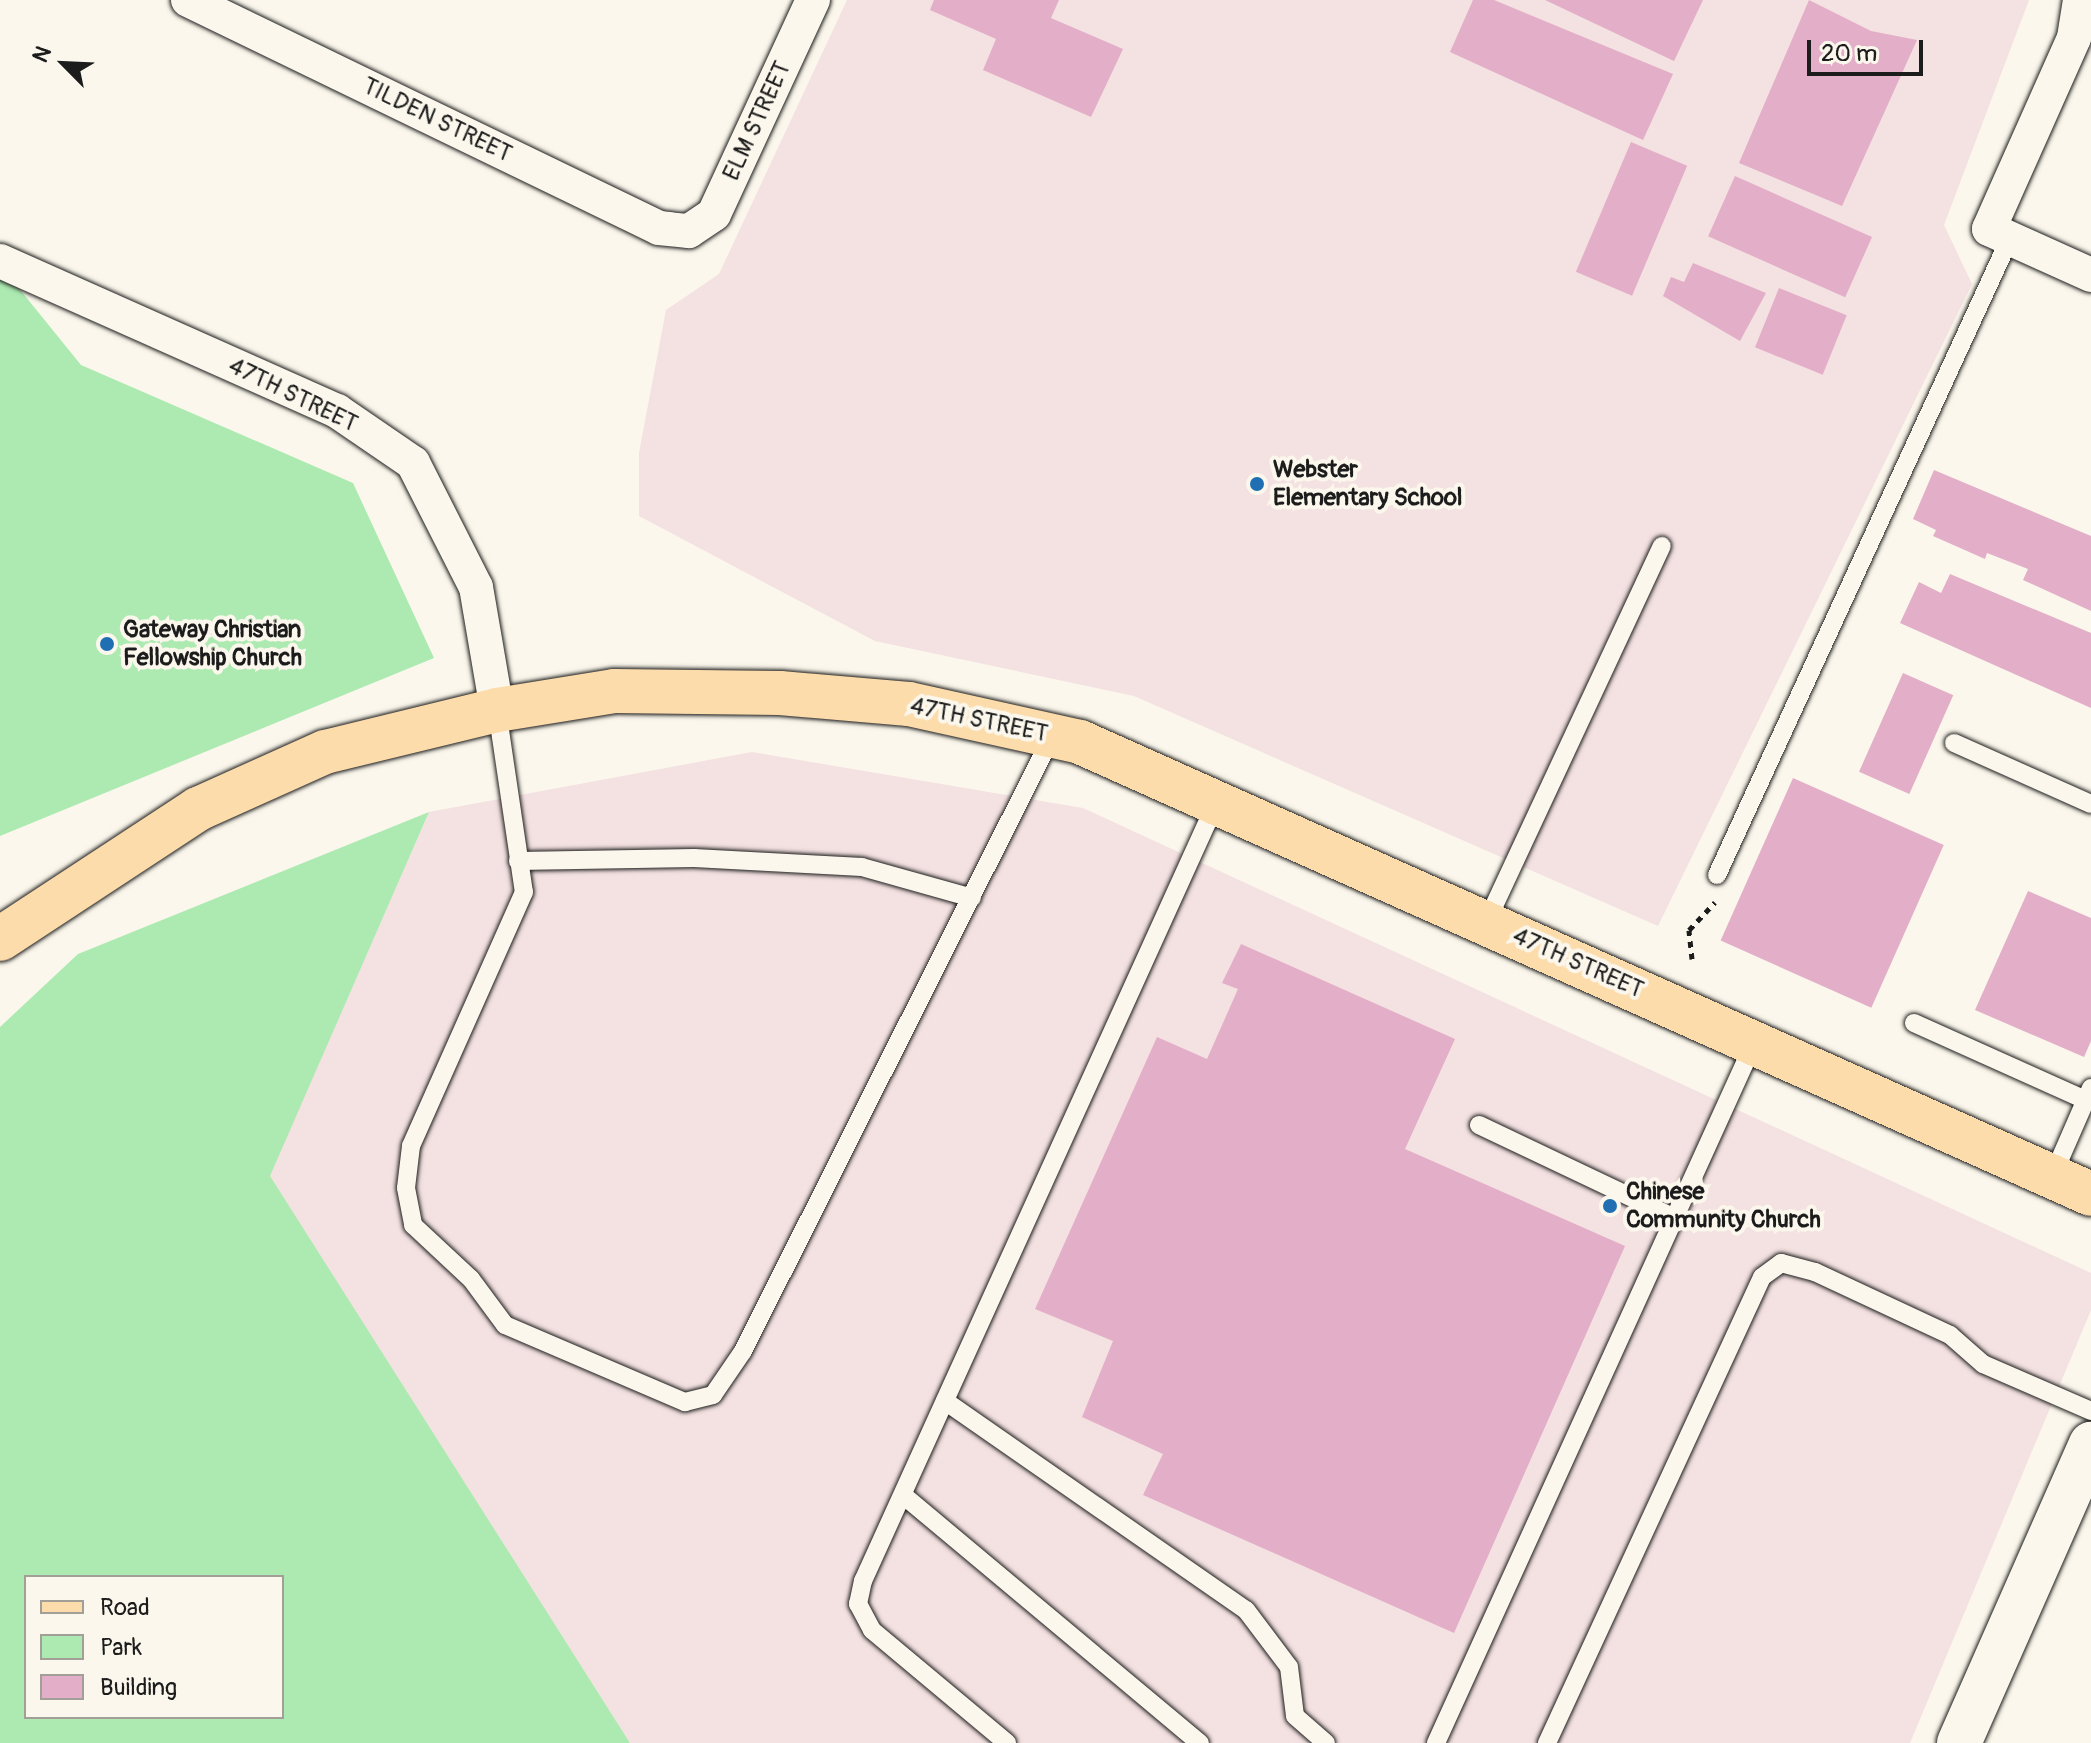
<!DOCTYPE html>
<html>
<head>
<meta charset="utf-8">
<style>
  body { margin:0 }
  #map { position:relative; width:2091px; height:1743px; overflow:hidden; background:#fbf7ec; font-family:Pangolin,sans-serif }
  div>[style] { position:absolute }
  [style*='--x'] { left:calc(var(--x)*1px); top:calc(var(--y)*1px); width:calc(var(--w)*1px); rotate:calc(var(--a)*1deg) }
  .built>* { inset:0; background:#f4e1e1 }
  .green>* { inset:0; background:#aceab1 }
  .building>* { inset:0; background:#e3aec7; transform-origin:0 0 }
  .path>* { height:5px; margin-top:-2.5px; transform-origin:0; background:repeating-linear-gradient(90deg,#1c1c1c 0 6px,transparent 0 12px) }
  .roads { filter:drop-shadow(0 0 2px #1c1c1c) drop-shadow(0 0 2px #1c1c1c) }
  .service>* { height:18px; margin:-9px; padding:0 9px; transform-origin:9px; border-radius:9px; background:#fbf7ec }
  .minor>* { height:34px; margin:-17px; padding:0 17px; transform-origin:17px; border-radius:17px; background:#fbf7ec }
  .secondary>* { height:44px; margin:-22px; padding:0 22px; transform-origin:22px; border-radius:22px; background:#fbf7ec }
  .primary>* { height:44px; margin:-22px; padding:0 22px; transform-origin:22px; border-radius:22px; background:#fddcac }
  .dots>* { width:22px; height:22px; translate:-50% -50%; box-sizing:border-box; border:4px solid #fbf7ec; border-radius:50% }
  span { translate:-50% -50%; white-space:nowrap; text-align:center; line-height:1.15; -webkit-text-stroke:8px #fbf7ec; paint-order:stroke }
  .street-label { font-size:24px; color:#1c1c1c }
  .poi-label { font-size:24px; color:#1c1c1c; font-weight:700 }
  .left { translate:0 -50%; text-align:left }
  .legend { position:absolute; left:24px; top:1575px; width:260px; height:144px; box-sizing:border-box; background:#fbf7ec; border:2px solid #a29f99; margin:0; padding:10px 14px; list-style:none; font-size:24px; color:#1c1c1c }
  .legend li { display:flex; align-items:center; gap:16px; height:40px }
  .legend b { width:40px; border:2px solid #a29f99 }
  .north { position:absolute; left:24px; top:24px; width:80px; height:80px; -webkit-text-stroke:6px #fbf7ec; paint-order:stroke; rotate:294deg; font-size:22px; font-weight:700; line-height:32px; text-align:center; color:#1c1c1c }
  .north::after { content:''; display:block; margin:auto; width:28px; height:36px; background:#1c1c1c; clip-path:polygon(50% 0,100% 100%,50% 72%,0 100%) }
  .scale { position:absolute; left:1807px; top:40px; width:116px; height:36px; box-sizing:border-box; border:4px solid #1c1c1c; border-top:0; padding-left:10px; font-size:24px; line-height:28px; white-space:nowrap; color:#1c1c1c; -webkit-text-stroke:6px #fbf7ec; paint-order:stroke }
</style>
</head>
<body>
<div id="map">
  <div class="built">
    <div style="clip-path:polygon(847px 0,2029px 0,1944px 225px,1972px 284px,1658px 926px,1134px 696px,875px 641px,639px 516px,639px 453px,666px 310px,719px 274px)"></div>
    <div style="clip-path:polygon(752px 752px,1083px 808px,2091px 1273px,2091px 1310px,1910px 1743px,630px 1743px,269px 1176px,429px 812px)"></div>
  </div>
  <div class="green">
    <div style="clip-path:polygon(0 265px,81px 365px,353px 483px,434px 658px,0 836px)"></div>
    <div style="clip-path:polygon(evenodd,429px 812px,270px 1176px,630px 1743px,0 1743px,0 1027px,78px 954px,429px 812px,282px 1577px,282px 1717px,26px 1717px,26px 1577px,282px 1577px)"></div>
  </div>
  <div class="building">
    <div style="clip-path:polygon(934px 0,1059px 0,1051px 18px,1123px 49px,1091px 117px,983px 70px,996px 39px,930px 10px)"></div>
    <div style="clip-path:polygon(1473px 0,1494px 0,1673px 74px,1643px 140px,1450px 52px)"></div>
    <div style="clip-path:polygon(1545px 0,1703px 0,1674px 61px)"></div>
    <div style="clip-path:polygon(1809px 0,1871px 31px,1917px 40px,1842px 206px,1739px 163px)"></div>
    <div style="left:1631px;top:142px;width:61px;height:141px;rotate:23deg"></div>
    <div style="left:1735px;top:176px;width:150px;height:66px;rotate:24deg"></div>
    <div style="clip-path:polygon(1693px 263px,1766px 293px,1740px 341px,1663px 296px,1671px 277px,1684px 282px)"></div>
    <div style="left:1779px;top:288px;width:73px;height:64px;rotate:22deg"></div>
    <div style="clip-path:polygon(1934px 470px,2091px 536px,2091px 611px,2023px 580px,2028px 569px,1987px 553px,1985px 559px,1933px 536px,1936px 530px,1913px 519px)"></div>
    <div style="clip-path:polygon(1950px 574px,2091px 633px,2091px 708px,1900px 623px,1919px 582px,1941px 593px)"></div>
    <div style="left:1903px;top:673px;width:55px;height:108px;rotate:24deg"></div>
    <div style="left:1793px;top:778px;width:165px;height:178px;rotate:24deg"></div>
    <div style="clip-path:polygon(2028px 891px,2091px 918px,2091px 1041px,2084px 1057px,1975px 1010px)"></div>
    <div style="clip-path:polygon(1241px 944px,1455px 1039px,1405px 1149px,1625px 1246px,1454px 1633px,1143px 1495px,1163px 1454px,1082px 1417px,1113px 1341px,1035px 1309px,1157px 1037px,1207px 1059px,1238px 989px,1222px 983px)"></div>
  </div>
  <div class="path">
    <div style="--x:1692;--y:959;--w:29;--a:-96"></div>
    <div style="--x:1689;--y:930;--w:38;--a:-47"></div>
  </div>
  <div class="roads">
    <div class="service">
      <div style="--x:497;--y:710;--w:184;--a:81.6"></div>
      <div style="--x:524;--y:892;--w:278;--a:114"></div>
      <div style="--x:411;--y:1146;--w:42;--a:96.8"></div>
      <div style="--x:406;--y:1188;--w:38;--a:79"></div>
      <div style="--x:413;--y:1225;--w:79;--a:43"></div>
      <div style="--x:471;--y:1279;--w:57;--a:53.5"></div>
      <div style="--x:505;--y:1325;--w:196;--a:23.2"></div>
      <div style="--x:685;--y:1402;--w:29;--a:-14"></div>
      <div style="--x:713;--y:1395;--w:53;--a:-55.7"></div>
      <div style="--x:743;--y:1351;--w:688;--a:-63.32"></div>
      <div style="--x:1954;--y:743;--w:150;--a:24"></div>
      <div style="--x:518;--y:861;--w:176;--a:-1"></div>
      <div style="--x:694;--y:858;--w:168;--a:3.1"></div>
      <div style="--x:862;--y:867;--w:114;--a:15.7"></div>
      <div style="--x:1717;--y:875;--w:701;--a:-65.3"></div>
      <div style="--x:1486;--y:923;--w:416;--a:-65"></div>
      <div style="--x:1914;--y:1023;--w:188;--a:24.2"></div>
      <div style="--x:1479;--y:1125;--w:217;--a:25.4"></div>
      <div style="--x:2053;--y:1175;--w:95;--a:-66.4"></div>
      <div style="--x:945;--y:1401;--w:366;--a:34.8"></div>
      <div style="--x:1246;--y:1610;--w:71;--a:53"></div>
      <div style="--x:1289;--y:1667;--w:49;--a:83"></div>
      <div style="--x:1295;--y:1716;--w:41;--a:41.1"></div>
      <div style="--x:903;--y:1495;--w:387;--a:39.9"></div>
      <div style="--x:1007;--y:1743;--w:176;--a:-140.1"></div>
      <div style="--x:872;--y:1630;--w:30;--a:-118"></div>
      <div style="--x:858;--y:1604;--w:24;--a:-78"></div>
      <div style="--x:863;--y:1581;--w:854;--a:-65.59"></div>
      <div style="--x:1436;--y:1743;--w:769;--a:-65.57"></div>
      <div style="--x:1547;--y:1743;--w:513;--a:-65.23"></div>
      <div style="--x:1762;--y:1277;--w:24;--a:-36"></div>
      <div style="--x:1781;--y:1263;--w:35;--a:15"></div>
      <div style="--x:1815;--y:1272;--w:149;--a:25"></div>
      <div style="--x:1950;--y:1335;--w:44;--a:41.3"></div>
      <div style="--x:1983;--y:1364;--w:118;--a:23.5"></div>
    </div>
    <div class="minor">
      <div style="--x:188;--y:0;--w:523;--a:25.83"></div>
      <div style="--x:659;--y:228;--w:30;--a:6"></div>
      <div style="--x:689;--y:231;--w:30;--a:-34"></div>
      <div style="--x:714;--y:214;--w:236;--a:-65.2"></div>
      <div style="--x:2080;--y:0;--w:38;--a:99"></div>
      <div style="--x:2074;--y:38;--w:209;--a:114"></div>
      <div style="--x:1989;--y:229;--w:112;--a:24.3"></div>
      <div style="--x:0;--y:261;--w:369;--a:24"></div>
      <div style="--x:337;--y:411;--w:92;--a:34.4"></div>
      <div style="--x:413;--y:463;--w:139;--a:63.1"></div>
      <div style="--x:476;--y:587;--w:125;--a:80.3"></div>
    </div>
    <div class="secondary">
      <div style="--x:1959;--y:1743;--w:327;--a:-66.2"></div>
    </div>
    <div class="primary">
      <div style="--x:0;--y:939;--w:237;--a:-33.3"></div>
      <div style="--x:198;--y:809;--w:139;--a:-24.2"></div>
      <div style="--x:325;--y:752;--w:177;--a:-13.7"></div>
      <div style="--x:497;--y:710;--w:119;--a:-9.2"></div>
      <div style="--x:614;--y:691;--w:166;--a:0.7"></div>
      <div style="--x:780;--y:693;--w:129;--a:4.9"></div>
      <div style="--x:909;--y:704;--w:175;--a:12.5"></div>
      <div style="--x:1080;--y:742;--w:1107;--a:24.09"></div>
    </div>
  </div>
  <div class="dots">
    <div style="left:1257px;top:484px;background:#1f6fb2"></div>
    <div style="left:107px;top:644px;background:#1f6fb2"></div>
    <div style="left:1610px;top:1206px;background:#1f6fb2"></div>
  </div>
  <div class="street-label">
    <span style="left:437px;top:120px;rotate:26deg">TILDEN STREET</span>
    <span style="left:757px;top:121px;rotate:-65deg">ELM STREET</span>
    <span style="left:293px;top:395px;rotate:26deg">47TH STREET</span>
    <span style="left:979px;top:720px;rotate:12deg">47TH STREET</span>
    <span style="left:1578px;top:963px;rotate:24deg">47TH STREET</span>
  </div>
  <div class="poi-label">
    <span class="left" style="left:1273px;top:484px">Webster<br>Elementary School</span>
    <span class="left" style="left:123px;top:644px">Gateway Christian<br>Fellowship Church</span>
    <span class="left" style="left:1626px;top:1206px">Chinese<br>Community Church</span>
  </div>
  <ul class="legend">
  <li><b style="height:10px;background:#fddcac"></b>Road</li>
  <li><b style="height:22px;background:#aceab1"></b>Park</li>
  <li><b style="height:22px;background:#e3aec7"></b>Building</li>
  </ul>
  <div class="north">N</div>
  <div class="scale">20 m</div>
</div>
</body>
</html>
